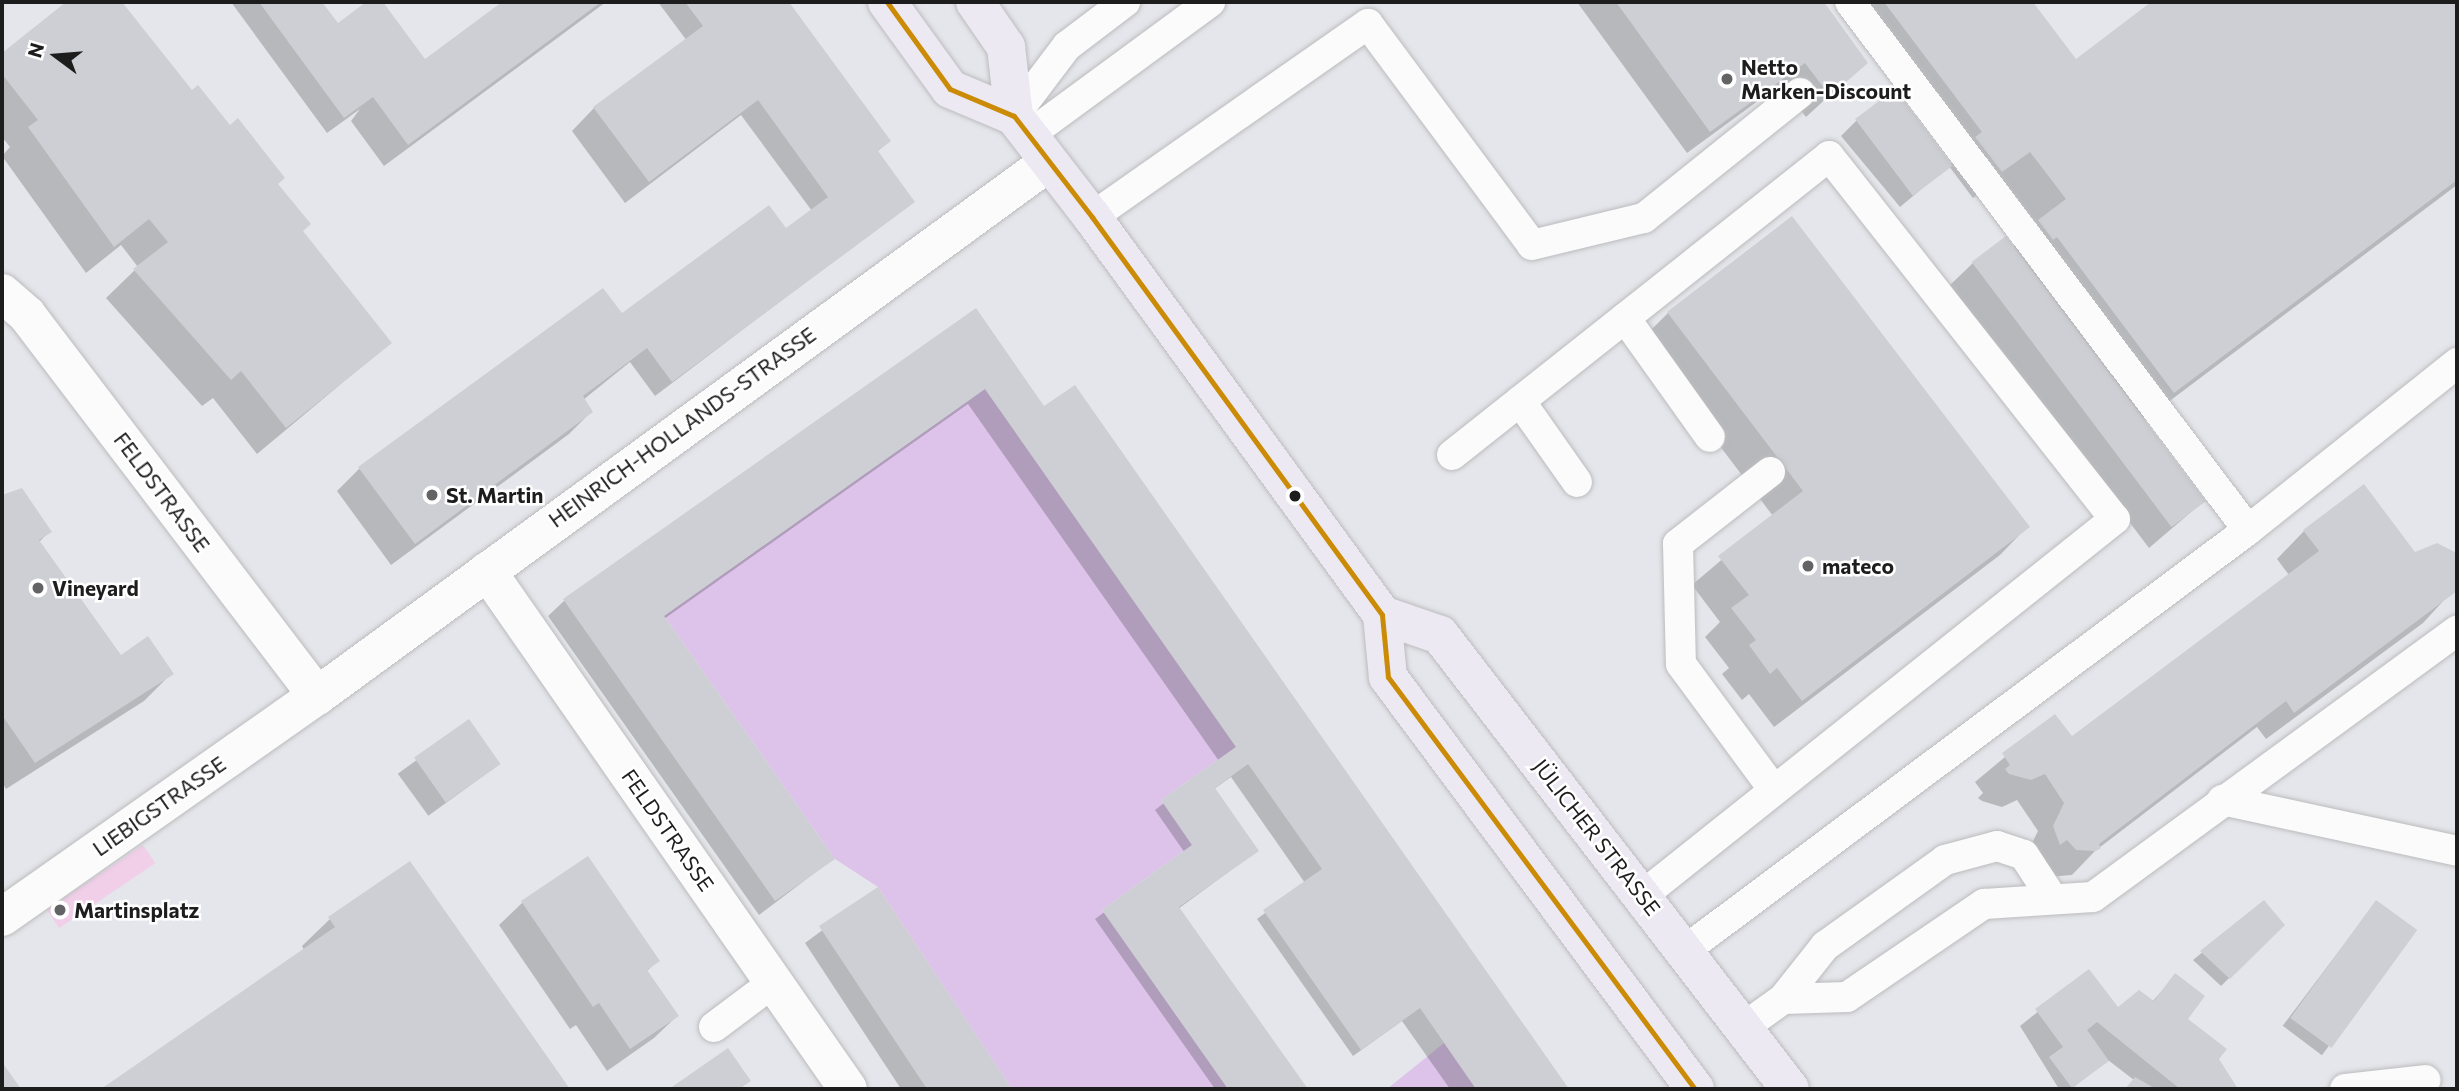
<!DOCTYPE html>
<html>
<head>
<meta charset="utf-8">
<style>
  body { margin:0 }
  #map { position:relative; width:2459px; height:1091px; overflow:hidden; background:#e5e6eb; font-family:Commissioner,sans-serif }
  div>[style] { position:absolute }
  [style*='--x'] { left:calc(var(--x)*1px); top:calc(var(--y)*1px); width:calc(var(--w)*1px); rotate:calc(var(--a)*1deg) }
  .grass>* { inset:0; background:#ddc3ea }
  .park>* { inset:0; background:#f1cfe9; transform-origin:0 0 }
  .shadow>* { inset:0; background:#0003; transform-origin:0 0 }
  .building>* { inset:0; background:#cecfd4; transform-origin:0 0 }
  .roads { filter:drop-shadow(0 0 2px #bcbcbe) drop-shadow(0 0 2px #bcbcbe) }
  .lane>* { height:30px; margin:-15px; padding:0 15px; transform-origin:15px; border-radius:15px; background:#fbfbfc }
  .street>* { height:38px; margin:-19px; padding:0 19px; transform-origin:19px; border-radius:19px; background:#fbfbfc }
  .secondary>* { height:38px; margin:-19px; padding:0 19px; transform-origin:19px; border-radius:19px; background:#ece9f3 }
  .bus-1>* { height:5px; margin:-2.5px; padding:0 2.5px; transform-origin:2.5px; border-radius:2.5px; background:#cb8b06 }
  .dots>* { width:19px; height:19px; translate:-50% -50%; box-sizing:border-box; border:4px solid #fff; border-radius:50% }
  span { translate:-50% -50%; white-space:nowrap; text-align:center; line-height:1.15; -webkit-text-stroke:5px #fff; paint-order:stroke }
  .poi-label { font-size:21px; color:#1d1d1d; font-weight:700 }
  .left { translate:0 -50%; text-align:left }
  .street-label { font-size:21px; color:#1d1d1d }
  .frame { position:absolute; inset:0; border:4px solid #1d1d1d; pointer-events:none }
  .north { position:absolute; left:21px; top:21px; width:70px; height:70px; -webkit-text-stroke:5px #fff; paint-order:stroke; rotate:286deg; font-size:19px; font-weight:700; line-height:28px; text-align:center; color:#1d1d1d }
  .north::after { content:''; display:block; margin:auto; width:24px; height:32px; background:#1d1d1d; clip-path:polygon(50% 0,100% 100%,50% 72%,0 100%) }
</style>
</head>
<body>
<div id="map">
  <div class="grass">
    <div style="clip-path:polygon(985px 389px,1236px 747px,1161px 800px,1192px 845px,1102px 910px,1228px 1089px,1012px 1089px,878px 887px,835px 859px,664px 616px)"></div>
    <div style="clip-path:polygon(1444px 1043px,1476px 1089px,1387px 1089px)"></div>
  </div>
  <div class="park">
    <div style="left:143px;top:845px;width:22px;height:116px;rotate:56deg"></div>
  </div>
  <div class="shadow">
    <div style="clip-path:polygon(69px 2px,119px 2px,192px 92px,276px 184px,301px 232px,390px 343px,257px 454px,213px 398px,202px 406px,106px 298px,138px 267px,121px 245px,86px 273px,2px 156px,10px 147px,2px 137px,2px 55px)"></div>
    <div style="clip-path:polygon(231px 2px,320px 2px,337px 25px,369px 2px,381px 2px,424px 61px,504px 2px,606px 2px,384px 166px,351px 121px,360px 109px,327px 133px)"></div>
    <div style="clip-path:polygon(658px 2px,787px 2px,889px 141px,877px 152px,913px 201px,655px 396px,630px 362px,583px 400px,591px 412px,569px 434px,391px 565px,337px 491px,359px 469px,621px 316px,786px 230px,812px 211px,741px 115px,625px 203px,572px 131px,594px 108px,687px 41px)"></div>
    <div style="clip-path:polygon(1577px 2px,1822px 2px,1866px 62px,1806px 117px,1781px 84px,1687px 153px)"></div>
    <div style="clip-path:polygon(1835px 2px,2031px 2px,2075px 62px,2154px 2px,2457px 2px,2457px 185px,2143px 421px,2204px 501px,2149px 548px,1950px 285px,1973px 263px,2013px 248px,2037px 224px,2001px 179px,1973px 198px,1949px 166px,1900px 207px,1841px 136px,1857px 120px,1950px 164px,1954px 160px)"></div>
    <div style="clip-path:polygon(1792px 218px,2027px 527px,2000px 555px,1774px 727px,1749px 694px,1742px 700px,1722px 674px,1729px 668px,1705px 637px,1720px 622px,1692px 585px,1773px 516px,1640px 341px,1668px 313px)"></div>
    <div style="clip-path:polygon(975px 311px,1044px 408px,1074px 387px,1567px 1089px,1450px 1089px,1402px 1021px,1353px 1056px,1257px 919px,1305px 883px,1231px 777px,1214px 789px,1257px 851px,1178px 909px,1305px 1089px,1215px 1089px,1095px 919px,1185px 853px,1155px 810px,1219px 761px,968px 404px,664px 619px,833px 859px,759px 915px,548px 616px,564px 601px)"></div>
    <div style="clip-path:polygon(22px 490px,50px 531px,39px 542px,121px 657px,171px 674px,144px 701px,6px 789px,2px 782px,2px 498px)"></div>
    <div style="clip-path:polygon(2304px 531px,2414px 554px,2436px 545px,2457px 557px,2457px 586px,2423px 623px,2266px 739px,2257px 727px,2095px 851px,2072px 875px,2048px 877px,2026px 855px,2038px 831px,2017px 800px,2002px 807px,1982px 801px,1978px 798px,1983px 793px,1975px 782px,2054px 716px,2071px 739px,2289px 575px,2277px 559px)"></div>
    <div style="left:469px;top:722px;width:52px;height:88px;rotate:54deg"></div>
    <div style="clip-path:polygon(587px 858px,657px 961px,646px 972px,677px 1016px,654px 1038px,607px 1071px,576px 1025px,570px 1029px,499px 925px,522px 903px)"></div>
    <div style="clip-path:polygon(409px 863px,568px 1089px,104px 1089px,304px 950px,302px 946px,330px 919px)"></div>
    <div style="clip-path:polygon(878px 889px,1010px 1089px,901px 1089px,805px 943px)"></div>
    <div style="clip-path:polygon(2264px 902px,2283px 925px,2221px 986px,2193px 960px)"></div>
    <div style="left:2376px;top:902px;width:49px;height:155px;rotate:37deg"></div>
    <div style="clip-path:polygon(2089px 971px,2117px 1010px,2152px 1002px,2175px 976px,2186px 1020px,2212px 1065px,2219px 1061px,2236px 1089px,2126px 1089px,2134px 1080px,2108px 1060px,2071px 1089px,2059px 1089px,2020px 1026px)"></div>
  </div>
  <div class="building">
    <div style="clip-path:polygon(66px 2px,122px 2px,192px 90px,198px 85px,230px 125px,238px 118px,285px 178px,278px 184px,311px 224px,303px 231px,392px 343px,286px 428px,241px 371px,231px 380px,133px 269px,168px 242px,149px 219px,114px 247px,28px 127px,38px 120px,2px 74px,2px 53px)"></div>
    <div style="clip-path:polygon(259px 2px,322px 2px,338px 23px,366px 2px,383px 2px,425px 59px,502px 2px,601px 2px,408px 145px,373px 97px,344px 118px)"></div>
    <div style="clip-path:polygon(685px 2px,789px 2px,891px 141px,878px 151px,915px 202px,672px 382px,647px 348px,583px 396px,593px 412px,415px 544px,358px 467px,603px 288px,622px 313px,769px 205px,786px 228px,828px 197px,758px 100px,649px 182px,593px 107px,703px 26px)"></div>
    <div style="clip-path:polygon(1616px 2px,1824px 2px,1868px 63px,1830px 96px,1805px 63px,1710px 132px)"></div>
    <div style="clip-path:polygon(1884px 2px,2033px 2px,2076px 59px,2151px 2px,2457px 2px,2457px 180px,2174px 393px,2057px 237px,2053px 240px,2038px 220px,2066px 199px,2030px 152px,2002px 172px,1975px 137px,1982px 132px)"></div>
    <div style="left:1895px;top:89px;width:96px;height:50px;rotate:53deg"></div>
    <div style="clip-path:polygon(1792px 216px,2030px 527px,1802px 701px,1777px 668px,1770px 674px,1749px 645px,1756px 640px,1731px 608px,1749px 595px,1718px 556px,1803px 491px,1667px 312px)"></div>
    <div style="left:2006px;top:236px;width:332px;height:43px;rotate:53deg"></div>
    <div style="clip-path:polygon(976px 308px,1044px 406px,1075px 385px,1569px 1089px,1476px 1089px,1420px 1008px,1361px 1050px,1263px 910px,1322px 869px,1248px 764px,1215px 788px,1259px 851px,1179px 907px,1308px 1089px,1228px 1089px,1102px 910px,1192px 845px,1161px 800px,1236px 747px,985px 389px,664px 616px,835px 859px,775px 901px,563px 599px)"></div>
    <div style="clip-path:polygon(2364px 484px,2415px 552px,2437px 543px,2457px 553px,2457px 591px,2294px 713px,2286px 701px,2099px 844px,2101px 848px,2096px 851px,2076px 850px,2067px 840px,2060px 845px,2053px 826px,2064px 803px,2045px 774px,2031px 780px,2009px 774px,2005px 769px,2010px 765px,2002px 753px,2055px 714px,2072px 736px,2319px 551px,2303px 530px)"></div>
    <div style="clip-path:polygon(22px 488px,52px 532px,39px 540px,121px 655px,148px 636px,174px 674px,35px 763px,2px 715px,2px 495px)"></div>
    <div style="left:469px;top:719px;width:55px;height:67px;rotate:55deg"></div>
    <div style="clip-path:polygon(588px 856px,660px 961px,647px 970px,679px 1016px,630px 1049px,599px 1003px,593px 1007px,521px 901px)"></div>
    <div style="clip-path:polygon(410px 861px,570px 1089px,101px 1089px,335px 927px,328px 917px)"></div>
    <div style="clip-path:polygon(878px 887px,959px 1009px,1012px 1089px,927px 1089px,819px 926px)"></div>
    <div style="clip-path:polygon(2264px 900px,2285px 925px,2230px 979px,2200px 951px)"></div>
    <div style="left:2376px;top:900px;width:51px;height:146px;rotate:36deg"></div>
    <div style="clip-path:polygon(2089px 969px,2118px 1007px,2139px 990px,2154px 1001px,2175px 973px,2205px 996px,2188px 1019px,2227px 1049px,2219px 1059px,2238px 1089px,2180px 1089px,2097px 1022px,2087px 1030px,2109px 1061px,2072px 1088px,2049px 1057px,2063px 1047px,2035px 1009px)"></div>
    <div style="clip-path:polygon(728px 1048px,751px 1081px,739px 1089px,669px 1089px)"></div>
    <div style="clip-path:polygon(2px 1062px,21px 1089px,2px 1089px)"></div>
    <div style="clip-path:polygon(2135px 1077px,2156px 1089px,2125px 1089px)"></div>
  </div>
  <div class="roads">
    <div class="lane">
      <div style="--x:1850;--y:2;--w:661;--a:52.99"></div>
      <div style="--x:1014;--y:116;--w:88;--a:-52.9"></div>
      <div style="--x:1067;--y:46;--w:73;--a:-37.2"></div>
      <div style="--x:1029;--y:135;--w:225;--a:-36.3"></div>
      <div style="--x:1092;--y:217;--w:337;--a:-35"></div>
      <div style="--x:1368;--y:24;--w:275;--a:53.4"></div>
      <div style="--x:1532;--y:245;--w:115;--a:-13.6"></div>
      <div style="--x:1644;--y:218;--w:200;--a:-38.7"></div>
      <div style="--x:1625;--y:318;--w:146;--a:54.5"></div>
      <div style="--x:1520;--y:401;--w:99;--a:54.9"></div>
      <div style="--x:1452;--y:455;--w:481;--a:-38.4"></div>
      <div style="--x:1829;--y:156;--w:462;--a:51.8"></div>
      <div style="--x:2115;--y:519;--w:603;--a:141.46"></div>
      <div style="--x:1770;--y:472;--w:117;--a:142"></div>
      <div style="--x:1678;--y:544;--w:120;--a:88.6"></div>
      <div style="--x:1681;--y:664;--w:157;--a:53.6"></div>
      <div style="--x:2222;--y:800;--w:240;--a:12.2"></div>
      <div style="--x:1684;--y:951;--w:704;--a:-36.74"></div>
      <div style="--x:2248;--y:530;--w:268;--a:-38.6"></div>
      <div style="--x:1783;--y:999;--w:68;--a:-51.6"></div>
      <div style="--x:1825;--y:946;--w:148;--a:-35.6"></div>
      <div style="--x:1945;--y:860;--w:54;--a:-15.1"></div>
      <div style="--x:1997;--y:846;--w:28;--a:18"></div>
      <div style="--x:2024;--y:855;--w:51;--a:56.9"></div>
      <div style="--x:714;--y:1027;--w:75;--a:-36.9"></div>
      <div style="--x:1744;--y:1027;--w:48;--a:-35.7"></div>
      <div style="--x:1783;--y:999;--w:64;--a:-1.8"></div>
      <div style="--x:1847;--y:997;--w:166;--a:-34.2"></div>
      <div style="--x:1984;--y:904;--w:109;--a:-3.7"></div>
      <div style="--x:2093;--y:897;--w:451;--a:-36.2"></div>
      <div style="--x:2345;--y:1089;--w:81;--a:-6.3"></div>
    </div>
    <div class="street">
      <div style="--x:2;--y:293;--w:33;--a:41"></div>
      <div style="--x:27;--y:315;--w:479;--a:52.7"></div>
      <div style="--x:487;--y:571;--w:631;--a:55.13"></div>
      <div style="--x:2;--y:917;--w:385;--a:-35.1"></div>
      <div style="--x:317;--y:696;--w:906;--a:-36.11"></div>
    </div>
    <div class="secondary">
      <div style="--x:887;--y:2;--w:107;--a:54.1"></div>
      <div style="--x:950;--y:89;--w:69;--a:22.9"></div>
      <div style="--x:1014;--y:116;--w:128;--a:52.3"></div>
      <div style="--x:1092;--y:217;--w:492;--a:53.9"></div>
      <div style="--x:1382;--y:615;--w:62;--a:84.5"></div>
      <div style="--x:1388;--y:677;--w:514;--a:53.31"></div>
      <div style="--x:975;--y:2;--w:55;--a:55.4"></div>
      <div style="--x:1006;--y:47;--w:69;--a:83.4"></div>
      <div style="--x:1382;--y:615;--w:61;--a:19"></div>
      <div style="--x:1440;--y:635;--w:573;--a:52.37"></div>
    </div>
  </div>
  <div class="bus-1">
    <div style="--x:887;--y:2;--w:107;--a:54.1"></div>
    <div style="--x:950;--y:89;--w:69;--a:22.9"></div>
    <div style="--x:1014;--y:116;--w:128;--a:52.3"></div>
    <div style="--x:1092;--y:217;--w:492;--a:53.9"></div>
    <div style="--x:1382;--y:615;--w:62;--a:84.5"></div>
    <div style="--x:1388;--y:677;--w:514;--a:53.31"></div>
  </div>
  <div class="dots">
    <div style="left:1727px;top:79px;background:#636365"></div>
    <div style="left:432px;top:495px;background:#636365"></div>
    <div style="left:1295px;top:496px;background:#1d1d1d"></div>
    <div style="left:1808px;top:566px;background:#636365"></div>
    <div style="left:38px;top:588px;background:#636365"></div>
    <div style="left:60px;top:910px;background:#636365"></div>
  </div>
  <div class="poi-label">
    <span class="left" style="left:1741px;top:79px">Netto<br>Marken-Discount</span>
    <span class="left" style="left:446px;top:495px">St. Martin</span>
    <span class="left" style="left:1822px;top:566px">mateco</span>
    <span class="left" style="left:52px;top:588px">Vineyard</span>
    <span class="left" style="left:74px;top:910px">Martinsplatz</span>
  </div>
  <div class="street-label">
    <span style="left:682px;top:427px;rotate:-36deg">HEINRICH-HOLLANDS-STRASSE</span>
    <span style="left:162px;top:492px;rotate:53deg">FELDSTRASSE</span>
    <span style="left:159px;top:806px;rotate:-35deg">LIEBIGSTRASSE</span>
    <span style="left:668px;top:830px;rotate:55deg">FELDSTRASSE</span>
    <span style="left:1597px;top:837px;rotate:52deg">JÜLICHER STRASSE</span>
  </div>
  <div class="frame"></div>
  <div class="north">N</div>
</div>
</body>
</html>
